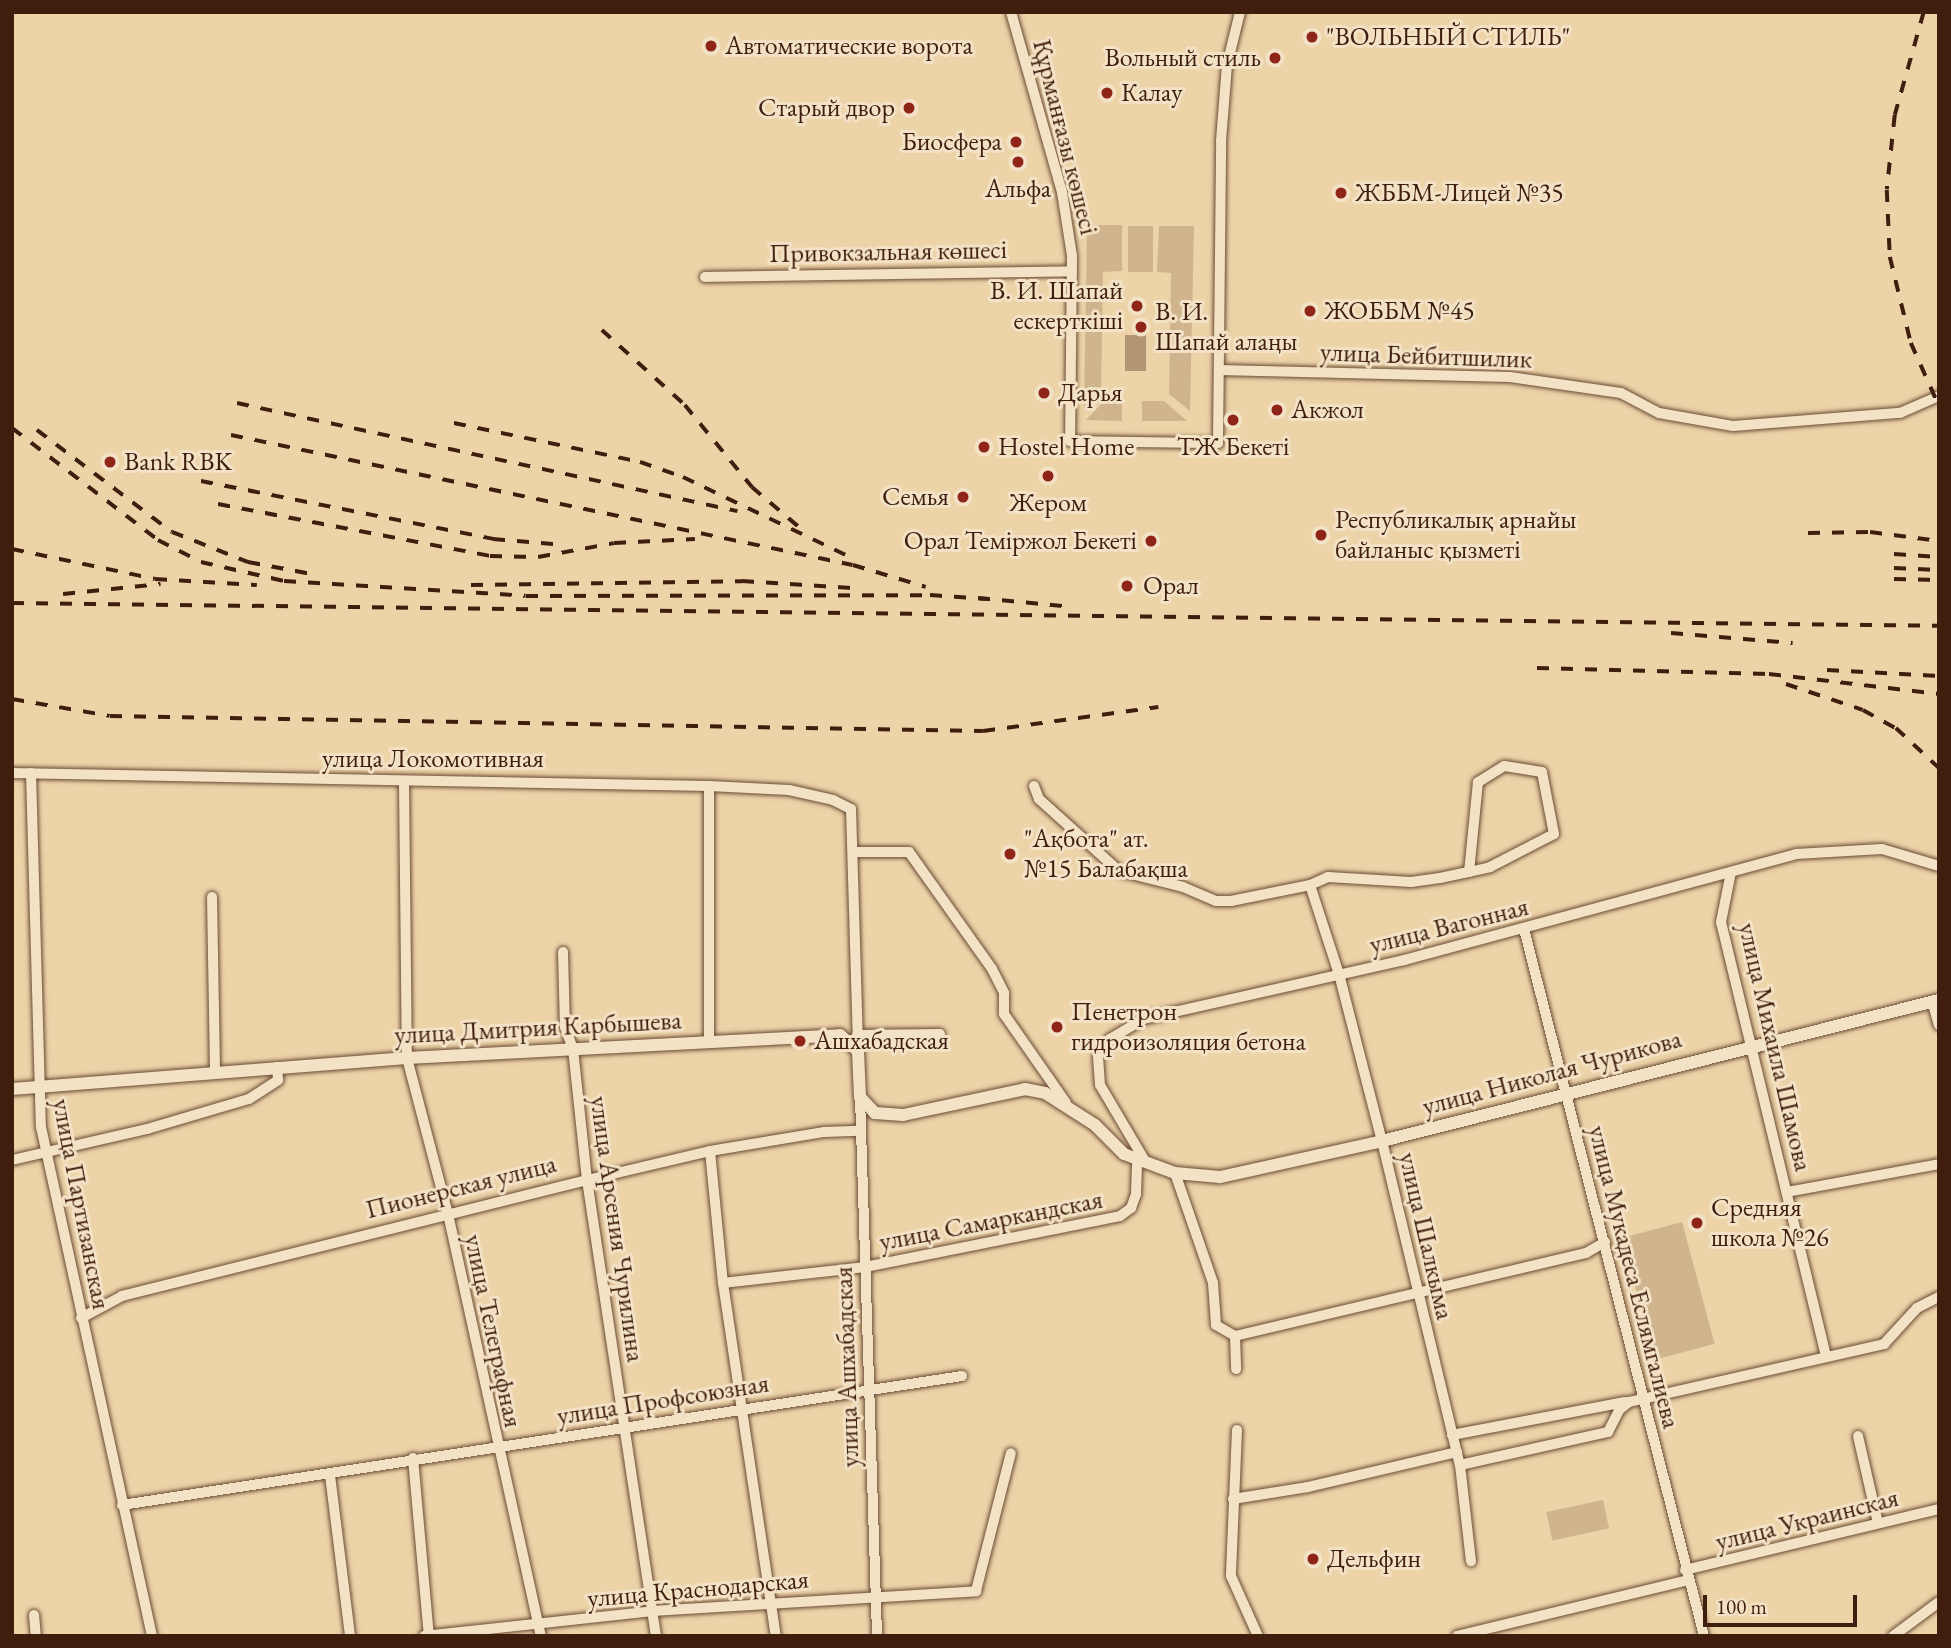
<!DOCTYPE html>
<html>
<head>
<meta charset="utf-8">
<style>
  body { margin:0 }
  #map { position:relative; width:1951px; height:1648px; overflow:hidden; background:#ecd3a8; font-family:"EB Garamond",serif }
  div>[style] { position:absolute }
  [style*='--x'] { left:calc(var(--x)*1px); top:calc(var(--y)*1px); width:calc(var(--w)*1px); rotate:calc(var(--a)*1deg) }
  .green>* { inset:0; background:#cfb48e; transform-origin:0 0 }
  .water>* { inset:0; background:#b29573; transform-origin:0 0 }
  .roads { filter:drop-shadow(0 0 2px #6b4b34) drop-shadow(0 0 2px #6b4b34) }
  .minor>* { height:10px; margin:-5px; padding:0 5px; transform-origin:5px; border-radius:5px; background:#f3e2c6 }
  .tertiary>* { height:12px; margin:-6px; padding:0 6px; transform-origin:6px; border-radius:6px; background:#f3e2c6 }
  .rail>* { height:3.5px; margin-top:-1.75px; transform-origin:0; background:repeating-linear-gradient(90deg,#401e0d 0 12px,transparent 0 24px) }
  .dots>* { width:19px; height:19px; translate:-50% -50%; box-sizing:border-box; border:4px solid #f3e2c6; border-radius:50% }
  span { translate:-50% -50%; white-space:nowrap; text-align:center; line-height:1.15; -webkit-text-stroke:6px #f3e2c6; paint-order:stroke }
  .poi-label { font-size:26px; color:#401e0d }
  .left { translate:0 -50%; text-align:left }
  .right { translate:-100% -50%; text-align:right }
  .street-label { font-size:26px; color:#401e0d }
  .frame { position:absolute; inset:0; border:14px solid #401e0d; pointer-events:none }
  .scale { position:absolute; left:1703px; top:1595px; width:154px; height:32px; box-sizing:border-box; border:4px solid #401e0d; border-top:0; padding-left:9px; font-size:21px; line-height:24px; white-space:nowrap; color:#401e0d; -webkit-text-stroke:5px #f3e2c6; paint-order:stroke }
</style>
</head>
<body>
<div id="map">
  <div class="green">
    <div style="clip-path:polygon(1087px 225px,1122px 225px,1122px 271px,1103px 272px,1101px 393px,1084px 409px)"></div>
    <div style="left:1128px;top:226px;width:25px;height:46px"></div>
    <div style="clip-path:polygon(1159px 226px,1194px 226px,1190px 411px,1169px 394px,1171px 273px,1157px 272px)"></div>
    <div style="clip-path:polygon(1104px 401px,1122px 401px,1122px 421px,1086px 420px)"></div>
    <div style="clip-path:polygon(1142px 401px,1164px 401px,1187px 421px,1142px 421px)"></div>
    <div style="left:1682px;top:1222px;width:126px;height:62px;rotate:75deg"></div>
    <div style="left:1603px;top:1500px;width:29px;height:58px;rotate:78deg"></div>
  </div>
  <div class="water">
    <div style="left:1125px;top:335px;width:21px;height:36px"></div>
  </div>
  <div class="roads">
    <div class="minor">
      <div style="--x:1011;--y:12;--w:187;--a:74.2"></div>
      <div style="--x:1062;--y:192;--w:65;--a:81.1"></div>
      <div style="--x:1072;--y:256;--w:185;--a:90.6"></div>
      <div style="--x:1070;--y:441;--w:148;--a:0.8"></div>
      <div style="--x:1218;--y:443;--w:302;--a:-89.4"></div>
      <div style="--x:1221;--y:141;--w:76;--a:-85.5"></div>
      <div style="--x:1227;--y:65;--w:55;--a:-76.2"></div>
      <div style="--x:705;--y:277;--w:367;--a:-0.9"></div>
      <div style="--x:1219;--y:370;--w:291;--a:1.4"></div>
      <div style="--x:1510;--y:377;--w:112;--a:8.2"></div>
      <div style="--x:1621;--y:393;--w:43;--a:27.8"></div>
      <div style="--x:1659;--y:413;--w:75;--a:10"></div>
      <div style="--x:1733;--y:426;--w:168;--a:-4.5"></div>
      <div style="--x:1900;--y:413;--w:43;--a:-23.6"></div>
      <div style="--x:12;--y:773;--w:697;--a:1.07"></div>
      <div style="--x:709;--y:786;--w:80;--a:2.9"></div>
      <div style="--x:789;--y:790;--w:45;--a:12.8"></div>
      <div style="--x:833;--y:800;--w:20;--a:27"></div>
      <div style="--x:851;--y:809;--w:242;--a:88.3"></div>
      <div style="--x:31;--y:773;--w:354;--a:88.4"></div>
      <div style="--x:41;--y:1127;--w:521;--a:77.7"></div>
      <div style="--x:404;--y:782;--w:276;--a:89.4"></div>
      <div style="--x:407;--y:1058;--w:161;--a:75.3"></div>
      <div style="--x:448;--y:1214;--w:432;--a:77.6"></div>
      <div style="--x:1034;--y:786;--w:14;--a:69"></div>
      <div style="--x:1039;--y:799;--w:108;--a:42"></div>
      <div style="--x:1119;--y:871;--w:66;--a:14"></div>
      <div style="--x:1183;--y:887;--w:36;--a:23"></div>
      <div style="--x:1216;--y:901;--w:15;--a:0"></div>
      <div style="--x:1231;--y:901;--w:81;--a:-11.4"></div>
      <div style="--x:1310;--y:885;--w:20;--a:-24"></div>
      <div style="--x:1328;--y:877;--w:83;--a:3.4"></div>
      <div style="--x:1411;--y:882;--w:29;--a:-8"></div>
      <div style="--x:1440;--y:878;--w:30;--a:-12"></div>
      <div style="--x:1469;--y:872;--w:22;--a:-13"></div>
      <div style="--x:1490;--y:867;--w:72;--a:-27.3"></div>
      <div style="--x:1554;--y:834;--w:63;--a:-101"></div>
      <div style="--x:1542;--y:772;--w:38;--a:-171"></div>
      <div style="--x:1504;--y:766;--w:31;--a:148"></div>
      <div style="--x:1478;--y:782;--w:90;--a:95.7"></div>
      <div style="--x:853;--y:852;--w:56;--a:0"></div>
      <div style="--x:909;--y:852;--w:143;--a:54.6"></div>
      <div style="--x:992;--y:969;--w:27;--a:63"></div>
      <div style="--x:1004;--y:993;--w:21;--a:90"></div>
      <div style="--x:1004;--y:1014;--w:108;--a:55.1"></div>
      <div style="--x:1731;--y:872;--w:51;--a:101.3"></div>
      <div style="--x:1721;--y:922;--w:446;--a:76.4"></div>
      <div style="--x:1310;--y:885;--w:94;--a:72"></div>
      <div style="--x:1339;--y:974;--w:172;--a:75.6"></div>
      <div style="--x:1382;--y:1141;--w:333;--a:76.5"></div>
      <div style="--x:1460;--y:1465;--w:97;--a:83.5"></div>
      <div style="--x:212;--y:897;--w:175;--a:89"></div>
      <div style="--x:1524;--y:929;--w:730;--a:75.72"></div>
      <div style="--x:563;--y:952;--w:75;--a:88.5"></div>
      <div style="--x:565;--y:1027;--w:23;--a:70"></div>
      <div style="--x:573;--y:1049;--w:132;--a:83.9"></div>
      <div style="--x:587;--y:1180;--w:461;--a:81.4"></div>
      <div style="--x:1932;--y:1001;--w:25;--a:74"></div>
      <div style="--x:857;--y:1035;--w:83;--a:-0.7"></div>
      <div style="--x:709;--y:1041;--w:255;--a:-90"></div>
      <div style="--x:860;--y:1097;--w:539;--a:88.19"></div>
      <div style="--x:710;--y:1151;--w:133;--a:84.4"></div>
      <div style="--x:723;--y:1283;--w:357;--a:81.5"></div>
      <div style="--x:12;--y:1160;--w:139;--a:-12.9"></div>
      <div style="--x:147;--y:1129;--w:106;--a:-16.4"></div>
      <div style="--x:249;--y:1099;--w:35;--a:-33"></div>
      <div style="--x:278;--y:1080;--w:13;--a:-94"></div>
      <div style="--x:1145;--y:1161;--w:88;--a:-120.6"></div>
      <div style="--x:1100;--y:1085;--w:29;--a:-94"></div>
      <div style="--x:1098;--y:1056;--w:21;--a:-55"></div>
      <div style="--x:1110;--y:1039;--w:39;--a:-31"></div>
      <div style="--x:1143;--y:1019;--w:268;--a:-12.7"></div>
      <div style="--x:1404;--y:960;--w:406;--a:-15.1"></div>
      <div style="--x:1796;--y:854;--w:86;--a:-3.3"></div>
      <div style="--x:1882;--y:849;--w:59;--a:16.6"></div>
      <div style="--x:1175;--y:1173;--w:116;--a:70.9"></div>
      <div style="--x:1213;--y:1283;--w:42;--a:85.9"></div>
      <div style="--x:1216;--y:1325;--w:22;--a:30"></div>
      <div style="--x:1235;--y:1336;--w:33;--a:88"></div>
      <div style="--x:1787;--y:1192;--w:155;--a:-10.4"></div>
      <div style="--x:723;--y:1283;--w:143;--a:-6.4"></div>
      <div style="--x:865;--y:1267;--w:260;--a:-11.3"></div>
      <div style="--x:1120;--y:1216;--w:14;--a:-36"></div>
      <div style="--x:1131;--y:1208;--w:15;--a:-70"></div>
      <div style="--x:1136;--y:1194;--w:35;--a:-88"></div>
      <div style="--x:81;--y:1318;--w:47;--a:-28.2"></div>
      <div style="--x:122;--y:1296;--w:479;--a:-14"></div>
      <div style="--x:587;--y:1180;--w:126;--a:-13.3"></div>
      <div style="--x:710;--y:1151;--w:116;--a:-9.5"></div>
      <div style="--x:824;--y:1132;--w:35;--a:-2"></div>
      <div style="--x:1235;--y:1336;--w:361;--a:-13.3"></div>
      <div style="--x:1586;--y:1253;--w:22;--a:-30"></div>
      <div style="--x:1237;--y:1430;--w:146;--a:92.4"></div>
      <div style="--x:1231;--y:1576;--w:66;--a:65.8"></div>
      <div style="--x:1452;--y:1435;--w:176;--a:-10.8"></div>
      <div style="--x:1858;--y:1436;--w:89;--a:77.1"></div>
      <div style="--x:413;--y:1458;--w:179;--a:84.9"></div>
      <div style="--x:1460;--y:1465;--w:152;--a:-12.6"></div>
      <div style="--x:1608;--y:1432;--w:25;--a:-63"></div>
      <div style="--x:1619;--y:1410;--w:13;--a:-39"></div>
      <div style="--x:1629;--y:1402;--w:262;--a:-12.8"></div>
      <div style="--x:1884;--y:1344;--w:49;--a:-47.5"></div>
      <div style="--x:1917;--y:1308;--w:25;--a:-27"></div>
      <div style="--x:330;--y:1475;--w:162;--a:82.9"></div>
      <div style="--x:1233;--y:1499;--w:76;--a:-9.1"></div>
      <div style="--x:1308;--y:1487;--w:153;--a:-13.2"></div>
      <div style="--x:122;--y:1505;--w:850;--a:-8.73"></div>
      <div style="--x:1685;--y:1570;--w:261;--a:-13.5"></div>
      <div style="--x:34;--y:1615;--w:21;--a:85"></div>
      <div style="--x:424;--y:1636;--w:230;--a:-6.2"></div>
      <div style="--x:653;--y:1611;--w:324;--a:-3.5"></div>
      <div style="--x:976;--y:1591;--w:142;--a:-75.8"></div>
      <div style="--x:1457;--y:1636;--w:238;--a:-13.6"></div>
      <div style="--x:1893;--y:1636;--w:57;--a:-36.5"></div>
    </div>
    <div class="tertiary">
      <div style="--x:12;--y:1089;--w:396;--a:-4.5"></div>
      <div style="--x:407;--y:1058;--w:434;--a:-3"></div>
      <div style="--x:840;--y:1035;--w:24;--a:42"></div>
      <div style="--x:858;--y:1051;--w:46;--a:87.5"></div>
      <div style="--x:860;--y:1097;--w:22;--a:47"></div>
      <div style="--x:875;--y:1113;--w:28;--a:4"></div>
      <div style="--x:903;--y:1115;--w:125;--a:-12"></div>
      <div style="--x:1025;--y:1089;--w:20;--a:11"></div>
      <div style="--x:1045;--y:1093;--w:59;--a:32.6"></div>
      <div style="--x:1095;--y:1125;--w:41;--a:45"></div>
      <div style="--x:1124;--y:1154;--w:54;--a:20.4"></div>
      <div style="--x:1175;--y:1173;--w:45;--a:5.1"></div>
      <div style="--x:1220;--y:1177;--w:166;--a:-12.5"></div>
      <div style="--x:1382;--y:1141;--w:575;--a:-14.21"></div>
    </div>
  </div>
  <div class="rail">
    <div style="--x:1924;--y:12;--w:107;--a:105.7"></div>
    <div style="--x:1895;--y:115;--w:75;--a:96.1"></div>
    <div style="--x:1887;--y:190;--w:67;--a:87.4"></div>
    <div style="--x:1890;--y:257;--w:89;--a:76.3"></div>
    <div style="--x:1911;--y:343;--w:69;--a:66"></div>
    <div style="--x:602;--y:330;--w:112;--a:42.1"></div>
    <div style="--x:685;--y:405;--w:106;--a:50.7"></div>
    <div style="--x:752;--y:487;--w:62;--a:40.4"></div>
    <div style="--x:237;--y:403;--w:512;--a:12.19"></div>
    <div style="--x:454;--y:423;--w:190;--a:11.8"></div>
    <div style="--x:640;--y:462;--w:46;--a:19.2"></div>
    <div style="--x:683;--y:477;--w:187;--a:25.6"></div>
    <div style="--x:12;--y:428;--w:184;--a:37.5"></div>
    <div style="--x:158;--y:540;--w:48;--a:27.1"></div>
    <div style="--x:201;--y:562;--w:85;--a:12.9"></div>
    <div style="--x:284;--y:581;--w:242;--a:3.5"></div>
    <div style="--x:526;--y:596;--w:404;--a:-0.1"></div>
    <div style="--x:930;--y:595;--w:57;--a:4"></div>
    <div style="--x:37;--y:430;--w:169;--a:37.1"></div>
    <div style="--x:172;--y:532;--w:82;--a:21.5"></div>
    <div style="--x:248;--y:562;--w:70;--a:10.7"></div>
    <div style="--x:231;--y:435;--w:635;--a:11.81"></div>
    <div style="--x:853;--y:565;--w:76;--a:16.8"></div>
    <div style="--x:201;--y:481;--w:298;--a:11.2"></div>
    <div style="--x:493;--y:539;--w:72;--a:4.8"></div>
    <div style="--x:218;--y:504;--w:277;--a:10.8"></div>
    <div style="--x:490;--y:556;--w:48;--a:1.2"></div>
    <div style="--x:538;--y:557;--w:77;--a:-10.4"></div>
    <div style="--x:614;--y:543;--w:81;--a:-2.8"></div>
    <div style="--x:1808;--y:533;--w:62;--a:-0.9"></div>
    <div style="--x:1870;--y:532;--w:70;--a:7.4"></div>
    <div style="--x:12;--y:549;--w:146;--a:11.8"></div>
    <div style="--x:155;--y:579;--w:102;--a:3.4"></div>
    <div style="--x:1894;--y:554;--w:45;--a:3.8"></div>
    <div style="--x:1894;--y:568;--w:45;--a:2.5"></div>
    <div style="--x:1894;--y:579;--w:45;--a:1.3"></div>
    <div style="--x:471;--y:585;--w:271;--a:-0.8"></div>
    <div style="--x:742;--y:581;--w:110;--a:3.6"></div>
    <div style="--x:63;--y:594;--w:98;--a:-5.9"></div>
    <div style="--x:978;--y:598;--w:95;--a:5.4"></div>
    <div style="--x:12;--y:603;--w:1927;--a:0.68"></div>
    <div style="--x:1671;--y:633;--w:122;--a:4.7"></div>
    <div style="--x:1537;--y:668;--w:232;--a:1.5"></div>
    <div style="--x:1769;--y:674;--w:171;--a:6.7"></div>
    <div style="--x:1827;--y:670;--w:112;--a:3.1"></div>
    <div style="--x:1786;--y:684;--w:81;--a:18.7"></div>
    <div style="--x:1863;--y:710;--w:38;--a:29"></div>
    <div style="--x:1896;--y:728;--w:59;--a:42.9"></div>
    <div style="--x:12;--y:699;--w:99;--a:9.8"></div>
    <div style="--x:110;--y:716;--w:873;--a:0.98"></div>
    <div style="--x:983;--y:731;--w:177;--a:-7.8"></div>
  </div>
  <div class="dots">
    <div style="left:1312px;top:37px;background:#8f2418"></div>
    <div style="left:711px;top:46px;background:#8f2418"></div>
    <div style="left:1275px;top:58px;background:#8f2418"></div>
    <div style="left:1107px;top:93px;background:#8f2418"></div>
    <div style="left:909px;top:108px;background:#8f2418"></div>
    <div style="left:1016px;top:142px;background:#8f2418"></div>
    <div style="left:1018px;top:162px;background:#8f2418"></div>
    <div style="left:1341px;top:193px;background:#8f2418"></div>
    <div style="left:1137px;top:306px;background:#8f2418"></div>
    <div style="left:1310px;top:311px;background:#8f2418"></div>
    <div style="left:1141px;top:327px;background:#8f2418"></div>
    <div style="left:1044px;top:393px;background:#8f2418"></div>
    <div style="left:1277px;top:410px;background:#8f2418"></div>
    <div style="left:1233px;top:420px;background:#8f2418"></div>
    <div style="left:984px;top:447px;background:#8f2418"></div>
    <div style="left:110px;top:462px;background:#8f2418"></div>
    <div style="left:1048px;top:476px;background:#8f2418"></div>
    <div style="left:963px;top:497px;background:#8f2418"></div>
    <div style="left:1321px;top:535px;background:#8f2418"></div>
    <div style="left:1151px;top:541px;background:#8f2418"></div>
    <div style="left:1127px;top:586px;background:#8f2418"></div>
    <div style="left:1010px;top:854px;background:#8f2418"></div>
    <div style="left:1057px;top:1027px;background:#8f2418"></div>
    <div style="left:800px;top:1041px;background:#8f2418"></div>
    <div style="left:1697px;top:1223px;background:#8f2418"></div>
    <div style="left:1313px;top:1559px;background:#8f2418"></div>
  </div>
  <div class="poi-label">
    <span class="left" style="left:1326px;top:37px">"ВОЛЬНЫЙ СТИЛЬ"</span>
    <span class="left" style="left:725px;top:46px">Автоматические ворота</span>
    <span class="right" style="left:1261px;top:58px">Вольный стиль</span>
    <span class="left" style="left:1121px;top:93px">Калау</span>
    <span class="right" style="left:895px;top:108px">Старый двор</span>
    <span class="right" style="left:1002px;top:142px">Биосфера</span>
    <span style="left:1018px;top:189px">Альфа</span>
    <span class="left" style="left:1355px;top:193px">ЖББМ-Лицей №35</span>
    <span class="right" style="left:1123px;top:306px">В. И. Шапай<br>ескерткіші</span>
    <span class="left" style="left:1324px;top:311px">ЖОББМ №45</span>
    <span class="left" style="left:1155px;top:327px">В. И.<br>Шапай алаңы</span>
    <span class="left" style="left:1058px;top:393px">Дарья</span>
    <span class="left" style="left:1291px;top:410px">Акжол</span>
    <span class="left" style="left:998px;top:447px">Hostel Home</span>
    <span style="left:1233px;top:447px">ТЖ Бекеті</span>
    <span class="left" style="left:124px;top:462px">Bank RBK</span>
    <span class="right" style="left:949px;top:497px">Семья</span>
    <span style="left:1048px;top:503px">Жером</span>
    <span class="left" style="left:1335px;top:535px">Республикалық арнайы<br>байланыс қызметі</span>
    <span class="right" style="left:1137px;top:541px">Орал Теміржол Бекеті</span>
    <span class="left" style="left:1143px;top:586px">Орал</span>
    <span class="left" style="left:1024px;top:854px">"Ақбота" ат.<br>№15 Балабақша</span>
    <span class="left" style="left:1071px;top:1027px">Пенетрон<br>гидроизоляция бетона</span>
    <span class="left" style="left:814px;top:1041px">Ашхабадская</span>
    <span class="left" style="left:1711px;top:1223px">Средняя<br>школа №26</span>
    <span class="left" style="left:1327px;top:1559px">Дельфин</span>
  </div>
  <div class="street-label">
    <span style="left:1065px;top:137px;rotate:76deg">Құрманғазы көшесі</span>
    <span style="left:888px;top:252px;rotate:-1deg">Привокзальная көшесі</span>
    <span style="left:1426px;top:356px;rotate:2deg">улица Бейбитшилик</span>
    <span style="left:433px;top:759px">улица Локомотивная</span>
    <span style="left:1449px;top:926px;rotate:-14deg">улица Вагонная</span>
    <span style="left:538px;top:1028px;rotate:-3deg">улица Дмитрия Карбышева</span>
    <span style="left:1775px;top:1047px;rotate:77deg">улица Михаила Шамова</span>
    <span style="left:1552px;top:1073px;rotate:-15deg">улица Николая Чурикова</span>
    <span style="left:461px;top:1187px;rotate:-14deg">Пионерская улица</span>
    <span style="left:81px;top:1204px;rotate:79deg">улица Партизанская</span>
    <span style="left:991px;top:1221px;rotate:-11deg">улица Самаркандская</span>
    <span style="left:617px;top:1229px;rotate:82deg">улица Арсения Чурилина</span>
    <span style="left:1426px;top:1236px;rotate:77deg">улица Шалкыма</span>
    <span style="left:1634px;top:1277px;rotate:76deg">улица Мукадеса Еслямгалиева</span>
    <span style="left:493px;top:1331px;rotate:78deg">улица Телеграфная</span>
    <span style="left:847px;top:1367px;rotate:-92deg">улица Ашхабадская</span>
    <span style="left:663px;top:1400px;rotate:-9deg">улица Профсоюзная</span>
    <span style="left:1807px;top:1520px;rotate:-14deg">улица Украинская</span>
    <span style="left:698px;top:1589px;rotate:-5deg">улица Краснодарская</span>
  </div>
  <div class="frame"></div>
  <div class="scale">100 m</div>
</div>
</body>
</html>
